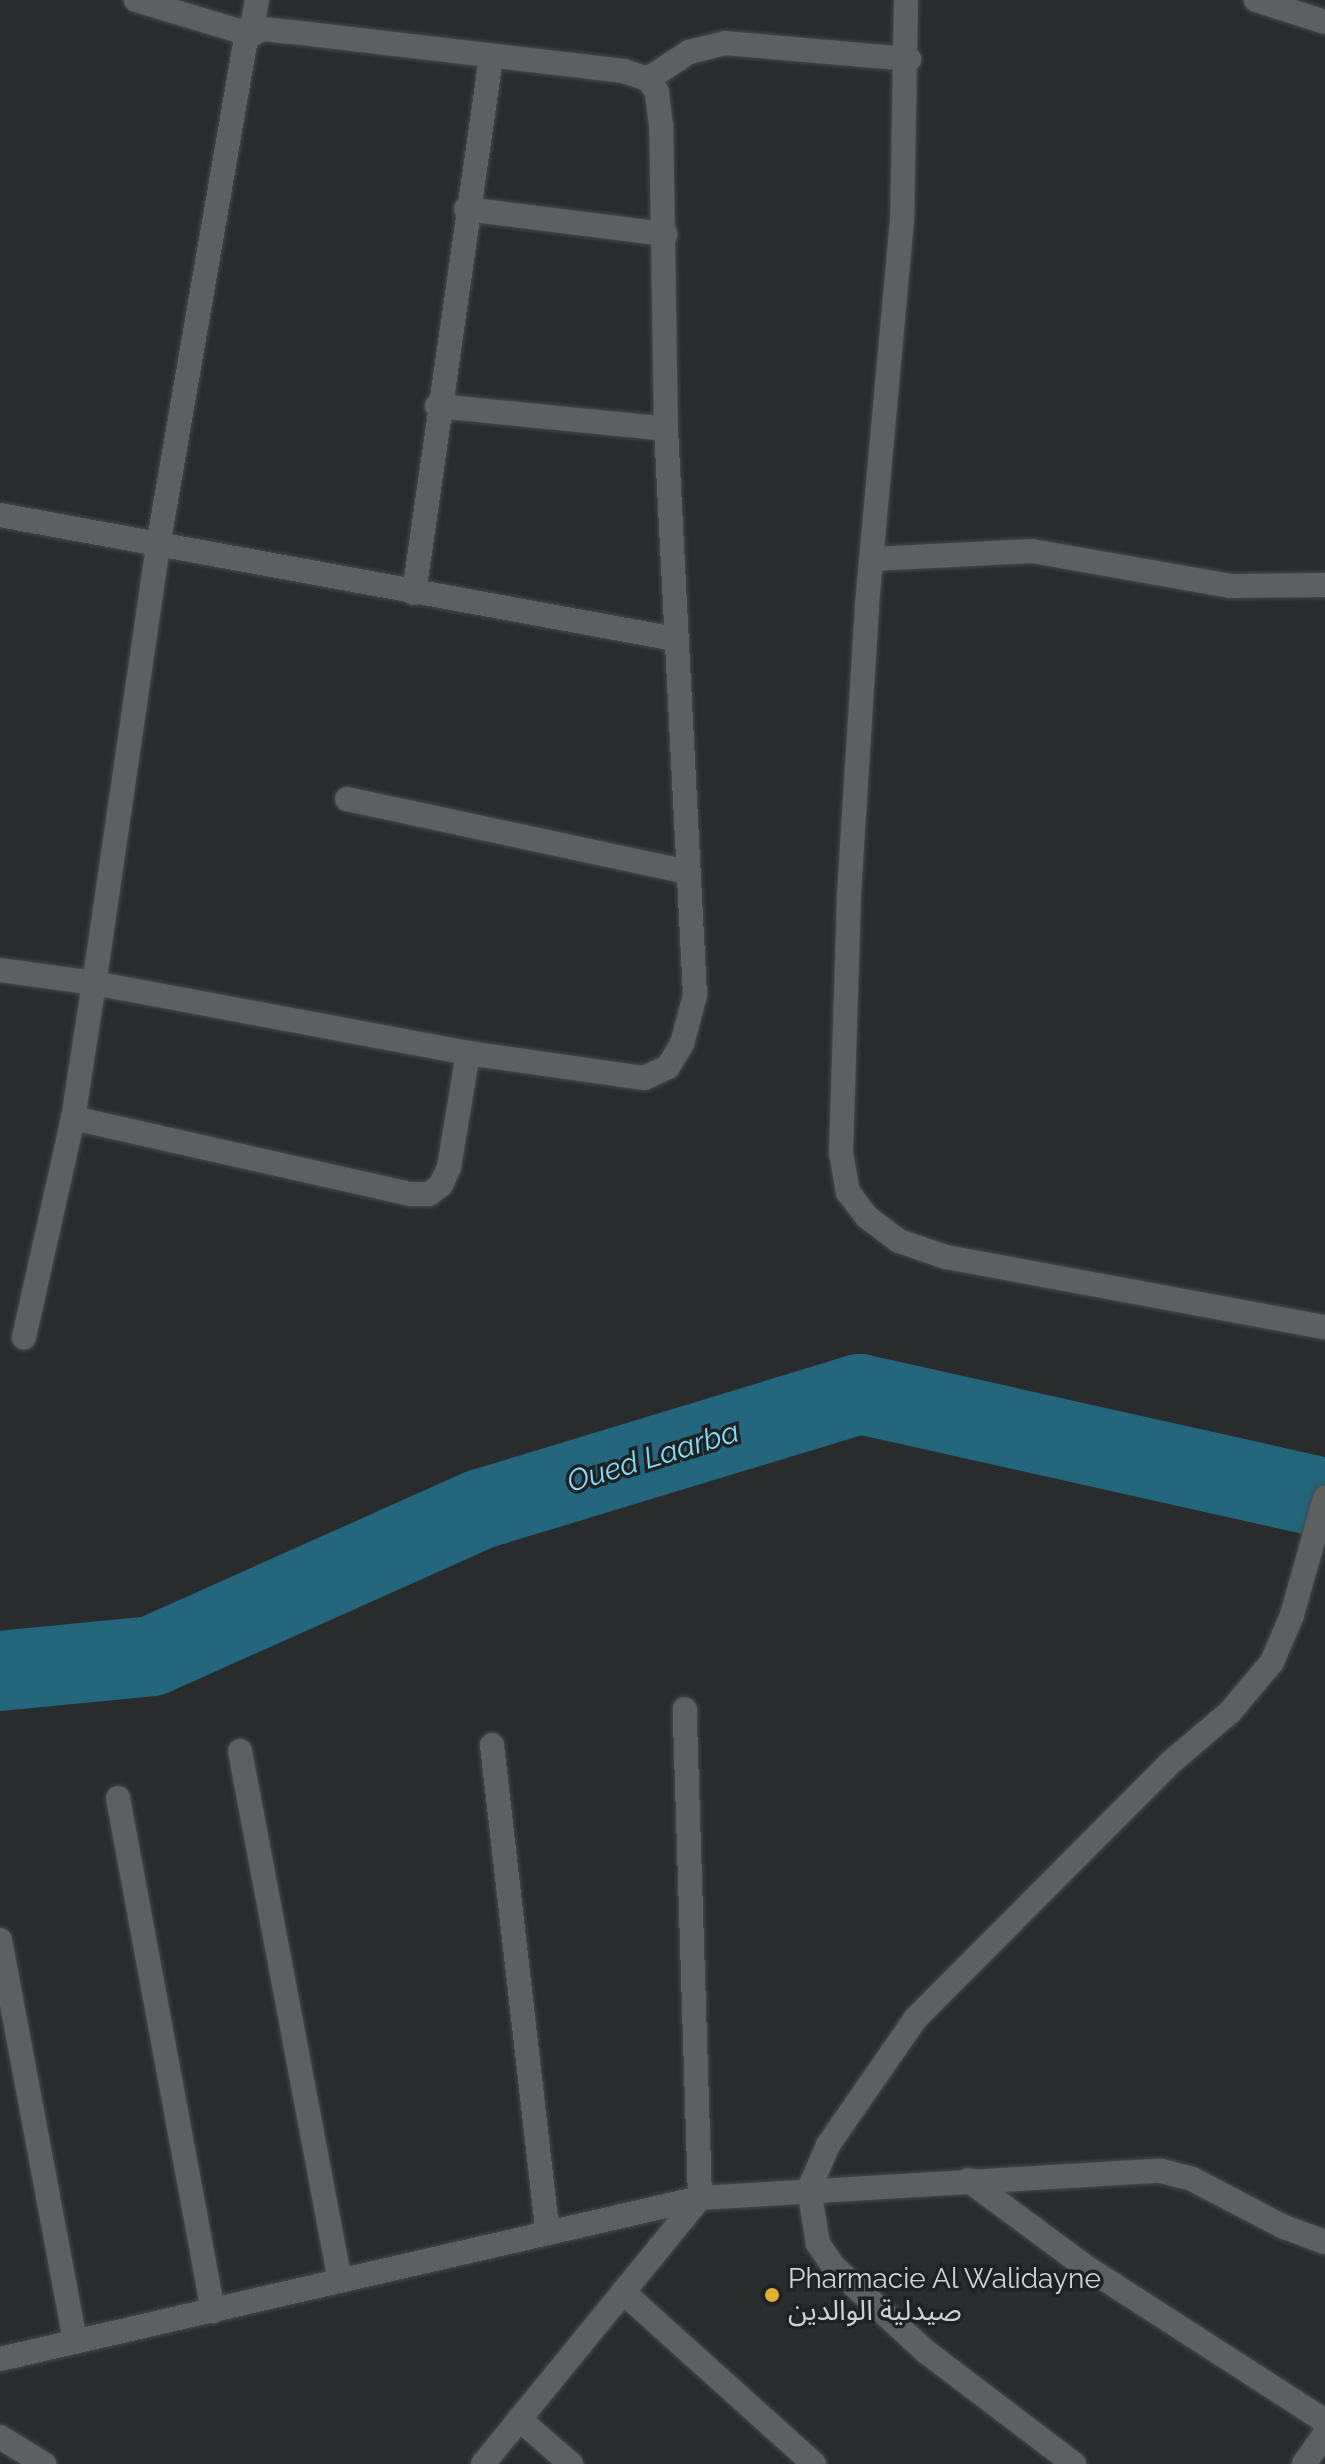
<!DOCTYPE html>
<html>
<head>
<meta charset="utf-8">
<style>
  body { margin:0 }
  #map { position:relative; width:1325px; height:2464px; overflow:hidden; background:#282c2d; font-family:Raleway,"Noto Sans Arabic",sans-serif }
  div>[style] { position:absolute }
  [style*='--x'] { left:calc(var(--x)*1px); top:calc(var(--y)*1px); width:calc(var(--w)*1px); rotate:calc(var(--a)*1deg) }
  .river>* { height:80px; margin:-40px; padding:0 40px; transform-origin:40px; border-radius:40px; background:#24667b }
  .roads { filter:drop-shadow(0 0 2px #46494a) drop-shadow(0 0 2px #46494a) }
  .lane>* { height:24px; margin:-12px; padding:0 12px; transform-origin:12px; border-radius:12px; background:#5c6061 }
  .street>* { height:24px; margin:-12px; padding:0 12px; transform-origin:12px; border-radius:12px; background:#5c6061 }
  .dots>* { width:22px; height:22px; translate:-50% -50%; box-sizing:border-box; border:4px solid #1e2223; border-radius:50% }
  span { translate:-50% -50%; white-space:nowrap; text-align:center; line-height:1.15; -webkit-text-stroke:7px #1e2223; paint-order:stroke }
  .poi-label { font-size:28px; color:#cfd2d2 }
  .left { translate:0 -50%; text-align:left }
  .water-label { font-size:30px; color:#87daf9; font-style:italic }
</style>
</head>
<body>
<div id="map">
  <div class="river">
    <div style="--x:0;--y:1671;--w:153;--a:-5.6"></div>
    <div style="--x:152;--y:1656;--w:360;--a:-24.1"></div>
    <div style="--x:481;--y:1509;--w:396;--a:-16.9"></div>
    <div style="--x:860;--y:1394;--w:476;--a:12.6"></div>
  </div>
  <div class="roads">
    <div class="lane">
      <div style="--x:492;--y:1745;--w:491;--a:83.5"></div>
      <div style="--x:240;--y:1751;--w:539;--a:79.32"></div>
      <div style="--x:118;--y:1798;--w:522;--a:79.51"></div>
      <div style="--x:0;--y:1940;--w:409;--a:79.4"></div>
    </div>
    <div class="street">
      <div style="--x:136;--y:0;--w:118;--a:16.7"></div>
      <div style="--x:906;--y:0;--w:220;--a:91"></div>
      <div style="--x:902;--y:220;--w:390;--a:95.2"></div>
      <div style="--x:867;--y:608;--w:291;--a:93.6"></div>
      <div style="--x:849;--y:898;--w:255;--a:91.8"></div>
      <div style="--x:841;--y:1153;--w:40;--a:80"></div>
      <div style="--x:848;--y:1192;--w:31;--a:53"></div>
      <div style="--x:867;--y:1217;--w:40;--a:37"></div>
      <div style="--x:899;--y:1241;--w:50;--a:18.8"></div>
      <div style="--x:946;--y:1257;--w:385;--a:10.5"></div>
      <div style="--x:1256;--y:0;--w:72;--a:17.7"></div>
      <div style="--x:251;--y:31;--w:32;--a:-79"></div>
      <div style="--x:648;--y:79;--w:49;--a:-33.4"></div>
      <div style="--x:689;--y:52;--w:37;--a:-14"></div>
      <div style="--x:725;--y:43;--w:185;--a:5"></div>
      <div style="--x:466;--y:209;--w:201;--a:7.2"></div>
      <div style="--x:437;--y:406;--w:230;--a:5.7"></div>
      <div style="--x:0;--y:515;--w:686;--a:10.41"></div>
      <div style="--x:873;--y:559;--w:159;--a:-2.9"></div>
      <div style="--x:1032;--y:551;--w:201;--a:10"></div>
      <div style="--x:1230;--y:586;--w:95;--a:-0.6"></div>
      <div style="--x:414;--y:593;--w:541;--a:-81.81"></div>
      <div style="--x:347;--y:799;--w:348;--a:12.1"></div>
      <div style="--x:0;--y:970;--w:95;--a:7.9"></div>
      <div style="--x:94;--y:983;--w:380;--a:10.6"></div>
      <div style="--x:468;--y:1053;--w:178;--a:8.1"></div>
      <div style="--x:644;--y:1078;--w:26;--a:-25"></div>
      <div style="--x:668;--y:1067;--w:27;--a:-59"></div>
      <div style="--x:682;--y:1044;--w:51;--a:-75.1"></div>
      <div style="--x:695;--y:995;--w:567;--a:-92.93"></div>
      <div style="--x:666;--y:429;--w:303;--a:-90.9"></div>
      <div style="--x:661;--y:126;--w:34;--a:-97"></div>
      <div style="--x:657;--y:92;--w:16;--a:-125"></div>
      <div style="--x:648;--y:79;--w:25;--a:-162"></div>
      <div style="--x:624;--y:71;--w:335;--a:-173.3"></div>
      <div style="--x:291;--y:32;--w:29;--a:-174"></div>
      <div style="--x:262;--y:29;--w:18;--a:151"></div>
      <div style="--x:246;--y:38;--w:516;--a:99.83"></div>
      <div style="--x:158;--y:546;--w:442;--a:98.3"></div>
      <div style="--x:94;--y:983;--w:137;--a:98.8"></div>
      <div style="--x:73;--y:1118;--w:225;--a:102.6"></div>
      <div style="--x:73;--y:1118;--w:345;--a:12.7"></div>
      <div style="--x:410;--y:1194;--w:19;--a:0"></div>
      <div style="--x:429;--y:1194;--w:15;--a:-37"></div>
      <div style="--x:441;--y:1185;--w:20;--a:-66"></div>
      <div style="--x:449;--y:1167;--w:116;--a:-80.5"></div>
      <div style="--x:968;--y:2180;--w:147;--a:36.4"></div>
      <div style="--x:1086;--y:2267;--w:284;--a:32.8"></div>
      <div style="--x:623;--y:2292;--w:257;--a:42"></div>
      <div style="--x:0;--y:2359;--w:718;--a:-12.95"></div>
      <div style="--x:700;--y:2198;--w:462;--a:-3.4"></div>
      <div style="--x:1161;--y:2171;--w:32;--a:14"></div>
      <div style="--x:1192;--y:2179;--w:104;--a:27.6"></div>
      <div style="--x:1284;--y:2227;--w:44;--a:20.1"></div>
      <div style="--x:519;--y:2419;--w:69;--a:40.9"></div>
      <div style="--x:0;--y:2437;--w:52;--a:31.5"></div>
      <div style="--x:483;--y:2464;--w:343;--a:-50.8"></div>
      <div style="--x:700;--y:2198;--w:489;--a:-91.8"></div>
      <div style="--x:1074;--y:2464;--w:188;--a:-142.8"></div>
      <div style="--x:924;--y:2350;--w:124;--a:-137.3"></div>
      <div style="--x:833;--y:2266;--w:27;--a:-124"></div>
      <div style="--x:818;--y:2244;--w:56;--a:-99.3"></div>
      <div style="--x:809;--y:2189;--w:48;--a:-66.6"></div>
      <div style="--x:828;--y:2145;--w:155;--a:-55.3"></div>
      <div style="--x:916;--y:2018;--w:360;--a:-45.1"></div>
      <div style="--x:1170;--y:1763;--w:79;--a:-40.4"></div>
      <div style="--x:1230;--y:1712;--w:65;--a:-50"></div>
      <div style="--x:1272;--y:1662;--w:51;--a:-66.9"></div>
      <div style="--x:1292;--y:1615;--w:122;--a:-74.2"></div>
      <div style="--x:1304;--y:2464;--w:37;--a:-55"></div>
    </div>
  </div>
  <div class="dots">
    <div style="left:772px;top:2295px;background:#e1af34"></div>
  </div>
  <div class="poi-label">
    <span class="left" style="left:788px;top:2295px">Pharmacie Al Walidayne<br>صيدلية الوالدين</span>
  </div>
  <div class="water-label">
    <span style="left:653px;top:1457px;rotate:-17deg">Oued Laarba</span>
  </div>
</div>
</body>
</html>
